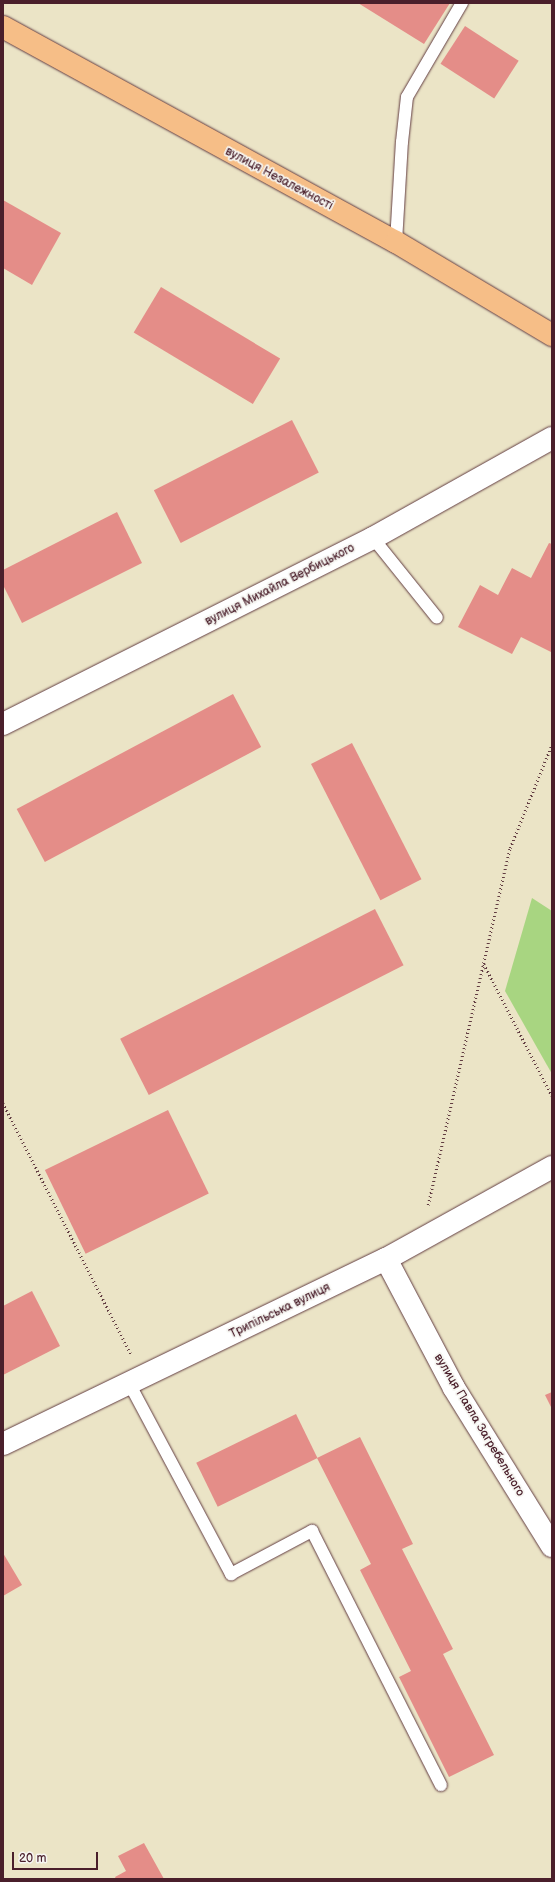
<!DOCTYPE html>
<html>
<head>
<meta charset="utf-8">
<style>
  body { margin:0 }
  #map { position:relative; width:555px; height:1882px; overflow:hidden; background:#ebe4c6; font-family:"Balsamiq Sans",sans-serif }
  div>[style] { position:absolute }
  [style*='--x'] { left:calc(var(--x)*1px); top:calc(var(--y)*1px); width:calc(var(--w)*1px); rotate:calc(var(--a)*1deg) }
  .green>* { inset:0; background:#a8d581 }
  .building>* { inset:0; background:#e48d88; transform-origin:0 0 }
  .path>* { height:2.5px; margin-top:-1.25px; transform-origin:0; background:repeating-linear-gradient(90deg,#623d42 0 1px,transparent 0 4px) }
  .roads { filter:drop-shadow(0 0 1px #623d42) drop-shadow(0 0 1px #623d42) }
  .service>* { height:12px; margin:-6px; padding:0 6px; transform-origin:6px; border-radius:6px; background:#fff }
  .minor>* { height:22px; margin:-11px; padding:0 11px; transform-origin:11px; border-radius:11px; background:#fff }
  .primary>* { height:22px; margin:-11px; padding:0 11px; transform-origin:11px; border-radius:11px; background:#f6be87 }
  span { translate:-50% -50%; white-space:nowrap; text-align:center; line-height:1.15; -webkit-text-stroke:3.5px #f6f6f2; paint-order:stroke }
  .street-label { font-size:12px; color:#4a1f2b }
  .frame { position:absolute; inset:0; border:4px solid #4a1f2b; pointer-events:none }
  .scale { position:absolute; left:12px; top:1852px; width:86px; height:18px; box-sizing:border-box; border:2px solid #4a1f2b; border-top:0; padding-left:5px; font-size:12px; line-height:14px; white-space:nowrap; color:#4a1f2b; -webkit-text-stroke:3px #f6f6f2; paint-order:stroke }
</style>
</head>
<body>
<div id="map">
  <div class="green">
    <div style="clip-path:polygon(532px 898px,552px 911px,552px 1074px,505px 991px)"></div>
  </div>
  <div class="building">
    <div style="clip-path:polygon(358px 3px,450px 3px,424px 44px)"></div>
    <div style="left:465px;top:26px;width:64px;height:45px;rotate:33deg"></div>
    <div style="clip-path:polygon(3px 200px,61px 233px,32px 285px,3px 268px)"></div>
    <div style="left:161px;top:287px;width:139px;height:53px;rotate:31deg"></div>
    <div style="left:292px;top:420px;width:59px;height:155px;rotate:63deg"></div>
    <div style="clip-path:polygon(117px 512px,142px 563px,22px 623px,3px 585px,3px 570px)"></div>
    <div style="clip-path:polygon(549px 543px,552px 544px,551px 652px,521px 637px,512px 654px,458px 627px,480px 585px,498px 595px,512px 568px,531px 578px)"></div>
    <div style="left:233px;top:694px;width:60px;height:245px;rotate:62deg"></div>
    <div style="left:352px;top:743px;width:153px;height:46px;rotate:63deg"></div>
    <div style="left:375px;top:909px;width:63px;height:286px;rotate:63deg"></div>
    <div style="left:168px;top:1110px;width:93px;height:137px;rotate:64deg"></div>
    <div style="clip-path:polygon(32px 1291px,60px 1346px,3px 1375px,3px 1306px)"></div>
    <div style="clip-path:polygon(552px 1392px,552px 1409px,545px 1395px)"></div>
    <div style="left:296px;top:1414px;width:49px;height:111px;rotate:64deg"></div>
    <div style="clip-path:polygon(360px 1437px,413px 1544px,402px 1549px,453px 1649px,443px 1654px,494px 1755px,449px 1777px,399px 1677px,411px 1671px,360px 1570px,371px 1564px,317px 1458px)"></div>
    <div style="clip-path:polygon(3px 1553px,22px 1585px,3px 1596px)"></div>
    <div style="clip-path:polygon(144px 1843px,164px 1879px,116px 1879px,115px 1877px,126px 1871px,118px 1856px)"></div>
  </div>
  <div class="path">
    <div style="--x:484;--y:964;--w:148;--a:62.7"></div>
    <div style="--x:3;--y:1103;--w:282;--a:63"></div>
    <div style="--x:428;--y:1205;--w:366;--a:-77.1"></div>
    <div style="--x:510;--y:848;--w:112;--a:-68"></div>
  </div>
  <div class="roads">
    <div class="service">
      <div style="--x:396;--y:242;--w:100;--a:-86.6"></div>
      <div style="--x:402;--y:142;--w:45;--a:-83.7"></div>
      <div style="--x:407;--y:97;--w:109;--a:-59.7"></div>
      <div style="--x:373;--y:538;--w:102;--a:51.3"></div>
      <div style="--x:129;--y:1383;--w:217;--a:61.9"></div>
      <div style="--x:231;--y:1574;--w:92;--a:-28"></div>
      <div style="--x:312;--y:1531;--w:285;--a:63.1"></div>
    </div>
    <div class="minor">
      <div style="--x:3;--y:724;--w:414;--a:-26.7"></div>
      <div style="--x:373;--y:538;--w:205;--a:-29.2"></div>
      <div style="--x:386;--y:1259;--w:146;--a:62.2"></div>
      <div style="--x:454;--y:1388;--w:186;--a:58.2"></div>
      <div style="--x:3;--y:1444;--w:425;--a:-25.8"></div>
      <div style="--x:386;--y:1259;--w:190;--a:-29"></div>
    </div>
    <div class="primary">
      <div style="--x:3;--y:27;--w:448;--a:28.7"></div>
      <div style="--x:396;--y:242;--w:182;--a:30.8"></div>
    </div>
  </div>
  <div class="street-label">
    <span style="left:279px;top:179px;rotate:28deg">вулиця Незалежності</span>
    <span style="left:280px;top:585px;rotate:-27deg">вулиця Михайла Вербицького</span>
    <span style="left:280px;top:1311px;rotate:-26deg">Трипільська вулиця</span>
    <span style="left:479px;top:1425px;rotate:59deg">вулиця Павла Загребельного</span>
  </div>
  <div class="frame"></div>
  <div class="scale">20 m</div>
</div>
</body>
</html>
